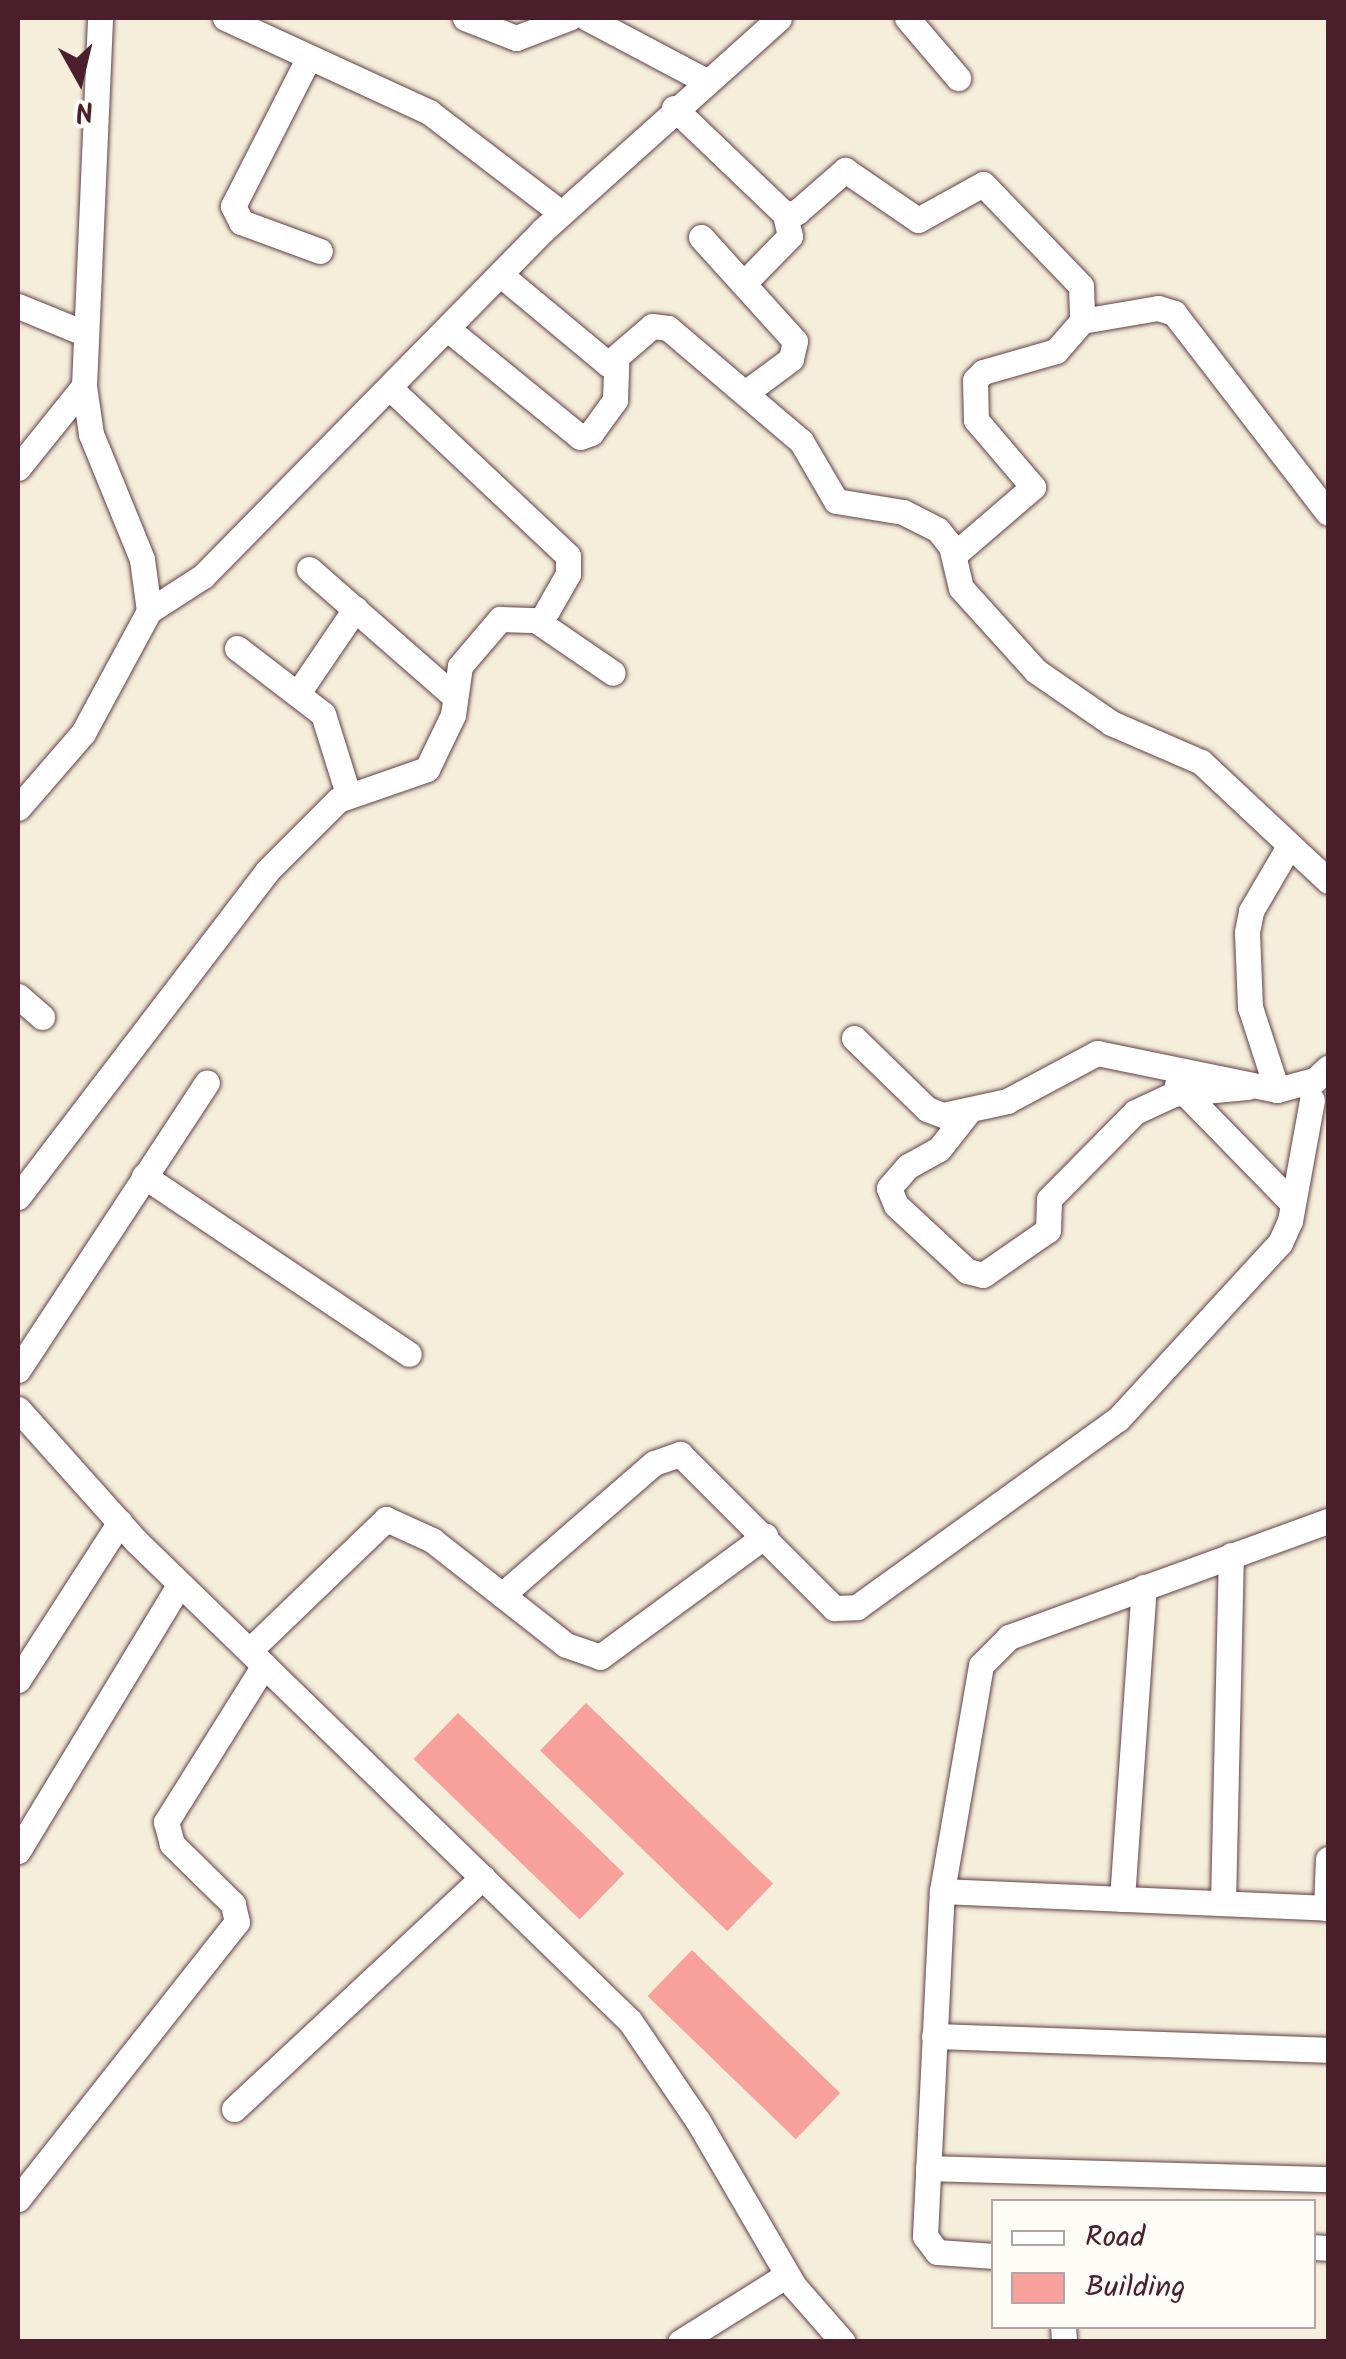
<!DOCTYPE html>
<html>
<head>
<meta charset="utf-8">
<style>
  body { margin:0 }
  #map { position:relative; width:1346px; height:2359px; overflow:hidden; background:#f4eeda; font-family:Kalam,sans-serif }
  div>[style] { position:absolute }
  [style*='--x'] { left:calc(var(--x)*1px); top:calc(var(--y)*1px); width:calc(var(--w)*1px); rotate:calc(var(--a)*1deg) }
  .building>* { inset:0; background:#f7a09c; transform-origin:0 0 }
  .roads { filter:drop-shadow(0 0 2px #643e45) drop-shadow(0 0 2px #643e45) }
  .minor>* { height:25px; margin:-12.5px; padding:0 12.5px; transform-origin:12.5px; border-radius:12.5px; background:#fff }
  span { translate:-50% -50%; white-space:nowrap; text-align:center; line-height:1.15; -webkit-text-stroke:9px #fdfcf7; paint-order:stroke }
  .frame { position:absolute; inset:0; border:20px solid #4a1f2b; pointer-events:none }
  .legend { position:absolute; left:991px; top:2199px; width:325px; height:130px; box-sizing:border-box; background:#fdfcf7; border:2px solid #b5a4a5; margin:0; padding:12px 18px; list-style:none; font-size:30px; color:#4a1f2b }
  .legend li { display:flex; align-items:center; gap:20px; height:50px }
  .legend b { width:50px; border:2px solid #b5a4a5 }
  .north { position:absolute; left:30px; top:30px; width:100px; height:100px; -webkit-text-stroke:8px #fdfcf7; paint-order:stroke; rotate:172deg; font-size:28px; font-weight:700; line-height:40px; text-align:center; color:#4a1f2b }
  .north::after { content:''; display:block; margin:auto; width:35px; height:45px; background:#4a1f2b; clip-path:polygon(50% 0,100% 100%,50% 72%,0 100%) }
</style>
</head>
<body>
<div id="map">
  <div class="building">
    <div style="left:586px;top:1703px;width:260px;height:66px;rotate:44deg"></div>
    <div style="left:458px;top:1713px;width:231px;height:64px;rotate:44deg"></div>
    <div style="left:692px;top:1950px;width:206px;height:64px;rotate:44deg"></div>
  </div>
  <div class="roads">
    <div class="minor">
      <div style="--x:225;--y:18;--w:225;--a:24.7"></div>
      <div style="--x:429;--y:112;--w:166;--a:37.4"></div>
      <div style="--x:465;--y:18;--w:55;--a:21.4"></div>
      <div style="--x:516;--y:38;--w:57;--a:-20.7"></div>
      <div style="--x:587;--y:18;--w:132;--a:27.9"></div>
      <div style="--x:907;--y:18;--w:79;--a:49.6"></div>
      <div style="--x:308;--y:59;--w:165;--a:117"></div>
      <div style="--x:233;--y:206;--w:18;--a:63"></div>
      <div style="--x:241;--y:222;--w:84;--a:20.2"></div>
      <div style="--x:674;--y:108;--w:153;--a:43.7"></div>
      <div style="--x:785;--y:214;--w:12;--a:-9"></div>
      <div style="--x:797;--y:212;--w:64;--a:-41.2"></div>
      <div style="--x:845;--y:170;--w:88;--a:34.4"></div>
      <div style="--x:918;--y:220;--w:74;--a:-29"></div>
      <div style="--x:983;--y:184;--w:141;--a:46.1"></div>
      <div style="--x:1081;--y:286;--w:35;--a:88"></div>
      <div style="--x:1082;--y:321;--w:40;--a:131"></div>
      <div style="--x:1056;--y:351;--w:76;--a:164"></div>
      <div style="--x:983;--y:372;--w:11;--a:135"></div>
      <div style="--x:975;--y:380;--w:40;--a:88.6"></div>
      <div style="--x:976;--y:420;--w:88;--a:49.6"></div>
      <div style="--x:1033;--y:487;--w:104;--a:139.3"></div>
      <div style="--x:701;--y:237;--w:140;--a:47.9"></div>
      <div style="--x:795;--y:341;--w:18;--a:103"></div>
      <div style="--x:791;--y:359;--w:57;--a:143.5"></div>
      <div style="--x:501;--y:275;--w:139;--a:39.8"></div>
      <div style="--x:608;--y:364;--w:58;--a:-40.8"></div>
      <div style="--x:652;--y:326;--w:16;--a:7"></div>
      <div style="--x:668;--y:328;--w:175;--a:40.4"></div>
      <div style="--x:801;--y:441;--w:69;--a:59.7"></div>
      <div style="--x:836;--y:501;--w:68;--a:9.3"></div>
      <div style="--x:903;--y:512;--w:39;--a:27"></div>
      <div style="--x:938;--y:530;--w:21;--a:51"></div>
      <div style="--x:951;--y:546;--w:43;--a:76.6"></div>
      <div style="--x:961;--y:588;--w:112;--a:47.9"></div>
      <div style="--x:1036;--y:671;--w:91;--a:34.7"></div>
      <div style="--x:1111;--y:723;--w:98;--a:23.4"></div>
      <div style="--x:1201;--y:762;--w:174;--a:43.1"></div>
      <div style="--x:745;--y:282;--w:64;--a:-45.6"></div>
      <div style="--x:790;--y:236;--w:23;--a:-103"></div>
      <div style="--x:18;--y:306;--w:71;--a:22.2"></div>
      <div style="--x:1082;--y:321;--w:77;--a:-9.7"></div>
      <div style="--x:1158;--y:308;--w:17;--a:17"></div>
      <div style="--x:1174;--y:313;--w:252;--a:52.4"></div>
      <div style="--x:449;--y:330;--w:169;--a:39.2"></div>
      <div style="--x:580;--y:437;--w:12;--a:-20"></div>
      <div style="--x:591;--y:433;--w:41;--a:-54"></div>
      <div style="--x:615;--y:400;--w:36;--a:-88"></div>
      <div style="--x:392;--y:390;--w:242;--a:43.3"></div>
      <div style="--x:568;--y:556;--w:18;--a:90"></div>
      <div style="--x:568;--y:574;--w:56;--a:119.7"></div>
      <div style="--x:540;--y:623;--w:88;--a:34.4"></div>
      <div style="--x:18;--y:468;--w:105;--a:-51.2"></div>
      <div style="--x:309;--y:569;--w:194;--a:41.2"></div>
      <div style="--x:149;--y:611;--w:64;--a:-32.9"></div>
      <div style="--x:203;--y:576;--w:485;--a:-45.5"></div>
      <div style="--x:543;--y:230;--w:317;--a:-41.9"></div>
      <div style="--x:237;--y:648;--w:108;--a:37.5"></div>
      <div style="--x:323;--y:714;--w:84;--a:72.6"></div>
      <div style="--x:298;--y:693;--w:102;--a:-55.8"></div>
      <div style="--x:18;--y:808;--w:99;--a:-49.1"></div>
      <div style="--x:83;--y:733;--w:139;--a:-61.6"></div>
      <div style="--x:149;--y:611;--w:52;--a:-97.7"></div>
      <div style="--x:142;--y:559;--w:135;--a:-112.2"></div>
      <div style="--x:91;--y:434;--w:49;--a:-98.3"></div>
      <div style="--x:84;--y:386;--w:368;--a:-87.5"></div>
      <div style="--x:18;--y:996;--w:32;--a:41"></div>
      <div style="--x:854;--y:1038;--w:102;--a:44.2"></div>
      <div style="--x:927;--y:1109;--w:17;--a:21"></div>
      <div style="--x:943;--y:1115;--w:66;--a:-12.3"></div>
      <div style="--x:1007;--y:1101;--w:102;--a:-28.1"></div>
      <div style="--x:1097;--y:1053;--w:184;--a:11.6"></div>
      <div style="--x:1277;--y:1090;--w:39;--a:-15"></div>
      <div style="--x:1315;--y:1080;--w:18;--a:-43"></div>
      <div style="--x:1177;--y:1085;--w:165;--a:45.7"></div>
      <div style="--x:1277;--y:1090;--w:87;--a:-108"></div>
      <div style="--x:1250;--y:1007;--w:75;--a:-92.3"></div>
      <div style="--x:1247;--y:932;--w:21;--a:-79"></div>
      <div style="--x:1251;--y:911;--w:75;--a:-59.7"></div>
      <div style="--x:969;--y:1111;--w:48;--a:128.3"></div>
      <div style="--x:939;--y:1149;--w:35;--a:151"></div>
      <div style="--x:908;--y:1166;--w:29;--a:131"></div>
      <div style="--x:889;--y:1188;--w:18;--a:68"></div>
      <div style="--x:896;--y:1205;--w:97;--a:42.9"></div>
      <div style="--x:967;--y:1271;--w:16;--a:14"></div>
      <div style="--x:983;--y:1275;--w:79;--a:-34.7"></div>
      <div style="--x:1048;--y:1230;--w:31;--a:-88"></div>
      <div style="--x:1049;--y:1199;--w:122;--a:-45.3"></div>
      <div style="--x:1135;--y:1112;--w:43;--a:-24.8"></div>
      <div style="--x:1174;--y:1094;--w:74;--a:-5.4"></div>
      <div style="--x:144;--y:1176;--w:319;--a:33.9"></div>
      <div style="--x:18;--y:1197;--w:410;--a:-52.6"></div>
      <div style="--x:267;--y:871;--w:100;--a:-45"></div>
      <div style="--x:338;--y:800;--w:94;--a:-19.2"></div>
      <div style="--x:427;--y:769;--w:60;--a:-64.3"></div>
      <div style="--x:453;--y:715;--w:49;--a:-81.9"></div>
      <div style="--x:460;--y:666;--w:62;--a:-49.6"></div>
      <div style="--x:500;--y:619;--w:38;--a:2"></div>
      <div style="--x:18;--y:1370;--w:344;--a:-56.7"></div>
      <div style="--x:18;--y:1409;--w:177;--a:48.2"></div>
      <div style="--x:136;--y:1541;--w:689;--a:44.18"></div>
      <div style="--x:630;--y:2021;--w:121;--a:55.8"></div>
      <div style="--x:698;--y:2121;--w:191;--a:59.8"></div>
      <div style="--x:794;--y:2286;--w:74;--a:48.8"></div>
      <div style="--x:502;--y:1595;--w:201;--a:-41"></div>
      <div style="--x:654;--y:1463;--w:28;--a:-19"></div>
      <div style="--x:680;--y:1454;--w:218;--a:45"></div>
      <div style="--x:834;--y:1608;--w:23;--a:-2"></div>
      <div style="--x:857;--y:1607;--w:322;--a:-35.8"></div>
      <div style="--x:1118;--y:1419;--w:239;--a:-47.4"></div>
      <div style="--x:1280;--y:1243;--w:24;--a:-66"></div>
      <div style="--x:1290;--y:1221;--w:123;--a:-79.7"></div>
      <div style="--x:250;--y:1650;--w:189;--a:-43.9"></div>
      <div style="--x:386;--y:1519;--w:51;--a:24.5"></div>
      <div style="--x:432;--y:1540;--w:170;--a:38.1"></div>
      <div style="--x:566;--y:1645;--w:36;--a:19"></div>
      <div style="--x:600;--y:1657;--w:205;--a:-36.3"></div>
      <div style="--x:18;--y:1680;--w:188;--a:-57.2"></div>
      <div style="--x:18;--y:1851;--w:312;--a:-58.8"></div>
      <div style="--x:942;--y:1891;--w:386;--a:2.5"></div>
      <div style="--x:1122;--y:1899;--w:313;--a:-86"></div>
      <div style="--x:1223;--y:1903;--w:348;--a:-88.7"></div>
      <div style="--x:1326;--y:1908;--w:49;--a:-87.7"></div>
      <div style="--x:934;--y:2036;--w:394;--a:2"></div>
      <div style="--x:234;--y:2109;--w:340;--a:-43"></div>
      <div style="--x:928;--y:2168;--w:400;--a:1.6"></div>
      <div style="--x:18;--y:2199;--w:353;--a:-51.7"></div>
      <div style="--x:237;--y:1922;--w:18;--a:-103"></div>
      <div style="--x:233;--y:1904;--w:86;--a:-135.5"></div>
      <div style="--x:172;--y:1844;--w:23;--a:-105"></div>
      <div style="--x:166;--y:1822;--w:185;--a:-58"></div>
      <div style="--x:1314;--y:2247;--w:14;--a:4"></div>
      <div style="--x:994;--y:2256;--w:57;--a:-176"></div>
      <div style="--x:937;--y:2252;--w:20;--a:-127"></div>
      <div style="--x:925;--y:2236;--w:345;--a:-87.2"></div>
      <div style="--x:942;--y:1891;--w:229;--a:-80.2"></div>
      <div style="--x:981;--y:1665;--w:40;--a:-45"></div>
      <div style="--x:1009;--y:1637;--w:339;--a:-20"></div>
      <div style="--x:1063;--y:2326;--w:16;--a:86"></div>
      <div style="--x:680;--y:2342;--w:126;--a:-32.1"></div>
    </div>
  </div>
  <div class="frame"></div>
  <ul class="legend">
  <li><b style="height:12px;background:#fff"></b>Road</li>
  <li><b style="height:28px;background:#f7a09c"></b>Building</li>
  </ul>
  <div class="north">N</div>
</div>
</body>
</html>
